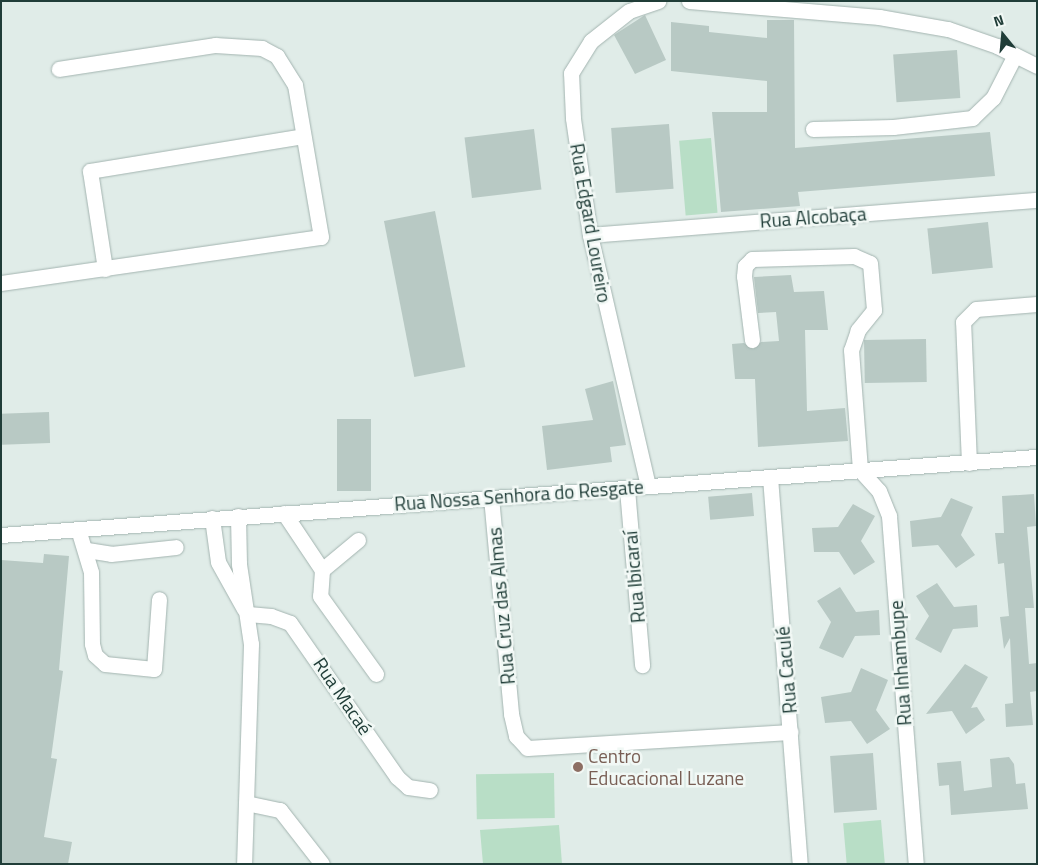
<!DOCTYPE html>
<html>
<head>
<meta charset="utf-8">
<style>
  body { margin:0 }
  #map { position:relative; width:1038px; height:865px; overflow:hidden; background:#e0ece8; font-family:"Titillium Web",sans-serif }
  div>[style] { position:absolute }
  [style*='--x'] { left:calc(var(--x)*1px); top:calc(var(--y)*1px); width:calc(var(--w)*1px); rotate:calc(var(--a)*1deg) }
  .green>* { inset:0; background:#b8dec6; transform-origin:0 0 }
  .building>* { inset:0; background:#b8c9c4; transform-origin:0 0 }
  .roads { filter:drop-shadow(0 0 1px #a3b4b0) drop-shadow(0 0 1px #a3b4b0) }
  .minor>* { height:15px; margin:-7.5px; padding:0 7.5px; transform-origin:7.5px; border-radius:7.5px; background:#fff }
  .dots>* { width:14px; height:14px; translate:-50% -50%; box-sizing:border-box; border:2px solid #f1f8f5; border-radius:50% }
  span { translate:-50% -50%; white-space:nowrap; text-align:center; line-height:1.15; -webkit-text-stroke:5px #f1f8f5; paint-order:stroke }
  .street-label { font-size:19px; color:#203d38 }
  .education-label { font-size:19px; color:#785e54 }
  .left { translate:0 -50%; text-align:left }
  .frame { position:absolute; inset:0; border:2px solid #203d38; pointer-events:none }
  .north { position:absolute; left:978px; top:10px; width:50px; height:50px; -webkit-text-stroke:4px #f1f8f5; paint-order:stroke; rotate:343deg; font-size:14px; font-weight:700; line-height:20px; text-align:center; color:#203d38 }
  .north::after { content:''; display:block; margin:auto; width:18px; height:22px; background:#203d38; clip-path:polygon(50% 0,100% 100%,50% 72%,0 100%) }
</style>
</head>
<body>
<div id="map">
  <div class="green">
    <div style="left:711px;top:138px;width:75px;height:32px;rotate:85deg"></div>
    <div style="left:554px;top:773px;width:45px;height:78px;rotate:89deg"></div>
    <div style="left:881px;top:820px;width:44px;height:38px;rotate:85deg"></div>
    <div style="clip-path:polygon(559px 825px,562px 864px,483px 864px,480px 830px)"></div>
  </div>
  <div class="building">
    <div style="clip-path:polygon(645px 15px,666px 60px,635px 74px,614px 35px)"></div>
    <div style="clip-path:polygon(767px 20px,794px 20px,795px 148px,990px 132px,995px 176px,798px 192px,800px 206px,721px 212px,712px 112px,767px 112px,767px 81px,671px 71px,671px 22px,709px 26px,709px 32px,767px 38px)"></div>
    <div style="left:957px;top:50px;width:48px;height:64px;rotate:86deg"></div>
    <div style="left:669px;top:124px;width:65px;height:58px;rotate:86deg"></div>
    <div style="left:534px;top:129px;width:61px;height:70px;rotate:83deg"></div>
    <div style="left:435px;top:211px;width:159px;height:52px;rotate:79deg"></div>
    <div style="left:988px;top:222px;width:46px;height:61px;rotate:84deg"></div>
    <div style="clip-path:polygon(791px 275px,794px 292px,824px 291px,828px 330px,805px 330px,807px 411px,845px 408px,848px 441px,758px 447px,755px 379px,735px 379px,732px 344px,744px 343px,753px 349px,761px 342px,779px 341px,776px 312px,758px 313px,754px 277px)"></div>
    <div style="left:926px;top:339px;width:43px;height:62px;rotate:89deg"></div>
    <div style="clip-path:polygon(613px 381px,626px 445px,610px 447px,612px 462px,547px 470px,542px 426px,593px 420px,585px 389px)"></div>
    <div style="left:49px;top:412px;width:31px;height:48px;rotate:88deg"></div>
    <div style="left:337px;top:419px;width:34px;height:72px"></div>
    <div style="left:752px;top:493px;width:23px;height:44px;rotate:85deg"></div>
    <div style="clip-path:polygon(1034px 494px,1036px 526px,1027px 527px,1034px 608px,1025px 608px,1029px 664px,1037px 663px,1037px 691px,1030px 692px,1033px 725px,1006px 727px,1005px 704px,1013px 703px,1010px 638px,1004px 649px,1000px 617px,1009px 616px,1004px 563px,998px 564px,995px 533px,1004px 533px,1002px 496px)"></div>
    <div style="clip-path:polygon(951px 498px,973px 507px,961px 535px,975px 555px,956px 568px,938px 545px,912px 547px,910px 521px,941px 517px)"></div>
    <div style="clip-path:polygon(853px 504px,875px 516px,861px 541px,875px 562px,854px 575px,839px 552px,814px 552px,812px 528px,838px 527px)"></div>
    <div style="clip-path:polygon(44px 554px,69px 556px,59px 670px,63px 671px,51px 758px,57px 759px,44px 837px,72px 842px,68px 864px,1px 864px,1px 560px,43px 563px)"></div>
    <div style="clip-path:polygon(937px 583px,954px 607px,977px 605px,978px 627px,953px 629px,941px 653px,915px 639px,929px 616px,916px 596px)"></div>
    <div style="clip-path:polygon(840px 587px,856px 612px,879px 610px,880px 635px,855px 636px,843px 658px,819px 648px,831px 622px,817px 601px)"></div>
    <div style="clip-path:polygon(965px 664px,988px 677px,971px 708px,977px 707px,985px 720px,966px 734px,952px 711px,926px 714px)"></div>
    <div style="clip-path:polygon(861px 668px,888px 680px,876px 710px,890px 729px,867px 744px,851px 721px,825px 723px,821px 697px,851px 692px)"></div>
    <div style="left:873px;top:753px;width:57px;height:43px;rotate:86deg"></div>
    <div style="clip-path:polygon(1009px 757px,1014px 764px,1016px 784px,1025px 783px,1028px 809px,951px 815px,949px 785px,939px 786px,937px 763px,961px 761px,964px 791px,992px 787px,990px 759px)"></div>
  </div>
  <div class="roads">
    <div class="minor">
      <div style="--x:689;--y:1;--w:191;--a:4.8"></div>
      <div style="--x:879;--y:17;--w:70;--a:9.9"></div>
      <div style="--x:948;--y:29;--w:52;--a:19.1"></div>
      <div style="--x:997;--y:46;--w:45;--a:26.6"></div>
      <div style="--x:813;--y:129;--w:80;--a:-1.4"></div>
      <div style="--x:893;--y:127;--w:80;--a:-6.5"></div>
      <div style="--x:972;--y:118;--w:29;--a:-44"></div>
      <div style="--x:993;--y:98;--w:48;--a:-62.9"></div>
      <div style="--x:590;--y:235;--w:448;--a:-4.5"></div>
      <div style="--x:105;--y:269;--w:99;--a:-98.7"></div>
      <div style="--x:90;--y:171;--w:216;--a:-9.3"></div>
      <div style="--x:1;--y:283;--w:323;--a:-8.2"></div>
      <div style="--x:321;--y:237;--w:154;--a:-99.7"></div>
      <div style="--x:295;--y:85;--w:34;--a:-122"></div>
      <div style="--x:277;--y:56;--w:17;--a:-152"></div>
      <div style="--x:262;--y:48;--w:47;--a:-176.3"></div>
      <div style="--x:215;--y:45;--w:158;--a:171.3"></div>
      <div style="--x:752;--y:340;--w:64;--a:-97.1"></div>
      <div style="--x:744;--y:276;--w:10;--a:-84"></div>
      <div style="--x:745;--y:266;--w:10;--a:-45"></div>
      <div style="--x:752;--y:259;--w:102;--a:-1.7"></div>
      <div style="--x:854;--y:256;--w:17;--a:24"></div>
      <div style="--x:870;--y:263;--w:47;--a:85.1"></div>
      <div style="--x:874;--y:310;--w:26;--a:129"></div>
      <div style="--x:858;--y:330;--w:21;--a:109"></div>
      <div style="--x:851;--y:350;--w:120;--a:85.7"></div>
      <div style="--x:860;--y:470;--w:28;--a:48"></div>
      <div style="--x:879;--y:491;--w:27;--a:68"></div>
      <div style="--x:889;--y:516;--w:349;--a:85.6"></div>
      <div style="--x:969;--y:463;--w:141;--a:-92.4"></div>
      <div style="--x:963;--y:322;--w:18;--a:-45"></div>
      <div style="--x:976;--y:309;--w:61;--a:-4.7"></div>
      <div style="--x:770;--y:477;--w:388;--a:85.6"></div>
      <div style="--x:648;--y:486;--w:258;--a:-103"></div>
      <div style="--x:590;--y:235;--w:118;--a:-98.3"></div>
      <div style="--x:573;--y:118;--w:45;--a:-92.5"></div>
      <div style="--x:571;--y:73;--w:38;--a:-58"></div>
      <div style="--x:591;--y:41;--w:48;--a:-38.3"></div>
      <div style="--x:629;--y:11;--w:31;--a:-19"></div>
      <div style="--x:627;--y:489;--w:177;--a:85.1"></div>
      <div style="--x:491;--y:497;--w:218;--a:84.7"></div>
      <div style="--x:511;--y:714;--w:23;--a:77"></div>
      <div style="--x:516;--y:736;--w:16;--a:47"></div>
      <div style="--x:527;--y:748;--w:264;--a:-3.5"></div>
      <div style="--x:284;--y:513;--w:69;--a:56.3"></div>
      <div style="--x:238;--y:516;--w:48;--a:88.8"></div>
      <div style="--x:239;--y:564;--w:81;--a:81.5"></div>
      <div style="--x:251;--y:644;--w:220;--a:91.8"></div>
      <div style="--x:212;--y:518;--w:44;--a:82.2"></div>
      <div style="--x:218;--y:562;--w:54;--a:61"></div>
      <div style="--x:78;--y:529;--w:45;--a:73.2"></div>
      <div style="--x:91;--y:572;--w:72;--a:89.2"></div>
      <div style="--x:92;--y:644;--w:11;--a:75"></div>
      <div style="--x:95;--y:655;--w:13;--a:42"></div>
      <div style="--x:105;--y:664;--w:49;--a:5.8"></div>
      <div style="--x:154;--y:669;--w:70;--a:-85.9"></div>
      <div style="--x:1;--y:535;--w:1039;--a:-4.31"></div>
      <div style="--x:358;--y:540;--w:47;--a:140.2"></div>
      <div style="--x:322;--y:570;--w:26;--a:94"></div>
      <div style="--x:320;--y:596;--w:96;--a:54.3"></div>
      <div style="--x:87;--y:550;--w:24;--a:9"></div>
      <div style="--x:111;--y:554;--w:65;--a:-6.1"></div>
      <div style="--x:248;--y:614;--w:23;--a:5"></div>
      <div style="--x:271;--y:616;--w:20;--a:20"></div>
      <div style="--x:290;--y:623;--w:188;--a:55.2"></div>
      <div style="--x:397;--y:777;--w:15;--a:42"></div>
      <div style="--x:408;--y:787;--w:22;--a:8"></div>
      <div style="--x:246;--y:803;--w:35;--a:12"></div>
      <div style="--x:280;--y:810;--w:68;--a:52.1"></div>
    </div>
  </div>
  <div class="dots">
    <div style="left:578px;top:767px;background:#8d6e63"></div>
  </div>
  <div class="street-label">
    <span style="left:813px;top:217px;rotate:-4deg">Rua Alcobaça</span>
    <span style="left:591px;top:223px;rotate:80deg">Rua Edgard Loureiro</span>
    <span style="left:519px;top:495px;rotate:-4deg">Rua Nossa Senhora do Resgate</span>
    <span style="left:634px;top:577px;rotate:-95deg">Rua Ibicaraí</span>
    <span style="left:501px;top:606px;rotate:-95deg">Rua Cruz das Almas</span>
    <span style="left:900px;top:663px;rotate:-94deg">Rua Inhambupe</span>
    <span style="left:786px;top:670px;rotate:-95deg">Rua Caculé</span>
    <span style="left:343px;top:696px;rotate:56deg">Rua Macaé</span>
  </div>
  <div class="education-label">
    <span class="left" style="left:588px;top:767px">Centro<br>Educacional Luzane</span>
  </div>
  <div class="frame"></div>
  <div class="north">N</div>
</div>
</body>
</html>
